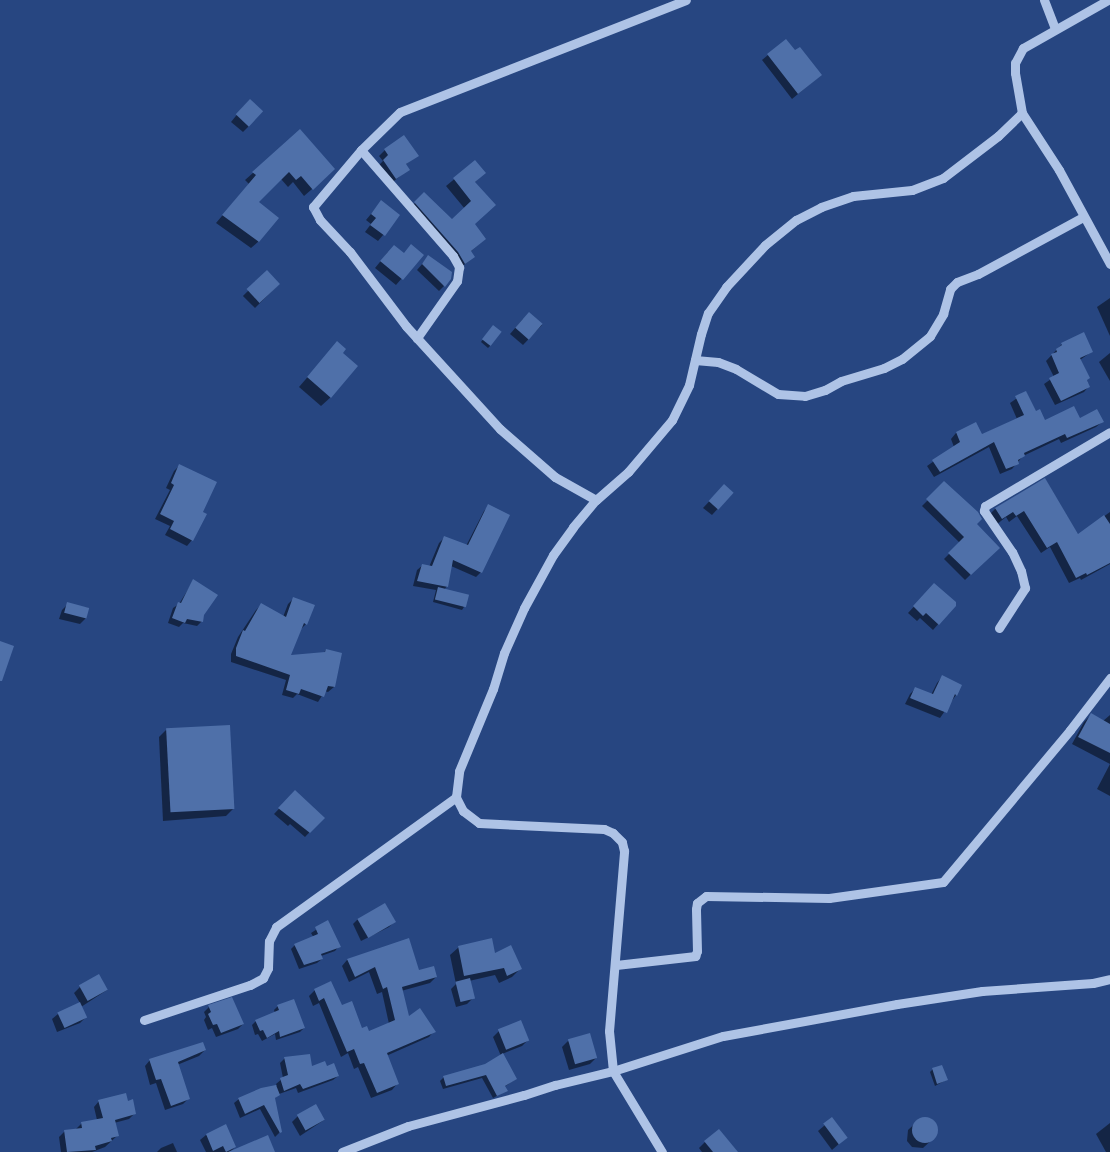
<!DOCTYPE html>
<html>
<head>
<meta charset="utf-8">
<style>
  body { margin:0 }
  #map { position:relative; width:1110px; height:1152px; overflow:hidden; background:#274681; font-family:Ubuntu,sans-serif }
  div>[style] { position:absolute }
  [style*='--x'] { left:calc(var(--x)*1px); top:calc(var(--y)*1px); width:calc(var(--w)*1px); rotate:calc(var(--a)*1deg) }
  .shadow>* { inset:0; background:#0007; transform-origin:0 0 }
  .building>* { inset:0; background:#4f70a9; transform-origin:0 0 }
  .round { border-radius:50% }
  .minor>* { height:9px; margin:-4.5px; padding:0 4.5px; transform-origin:4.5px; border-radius:4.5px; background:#aec3e6 }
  span { translate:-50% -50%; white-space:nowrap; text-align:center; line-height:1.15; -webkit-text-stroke:4.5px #274681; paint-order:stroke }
</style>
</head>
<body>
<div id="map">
  <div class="shadow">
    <div style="clip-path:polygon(786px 40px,795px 52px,821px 75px,792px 99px,762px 60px)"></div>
    <div style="clip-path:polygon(244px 106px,249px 126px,243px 132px,231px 122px)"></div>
    <div style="clip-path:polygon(300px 131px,326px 177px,304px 196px,293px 182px,288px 187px,281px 179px,257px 202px,259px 241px,251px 248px,216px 223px,249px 184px,245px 180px)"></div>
    <div style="clip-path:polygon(385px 150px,417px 155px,405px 165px,408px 170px,390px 184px,378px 166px,383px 161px,379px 156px)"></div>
    <div style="clip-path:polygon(475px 162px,484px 173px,474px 183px,474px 224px,485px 239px,470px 252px,473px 257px,457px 271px,451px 259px,408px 210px,424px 194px,452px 221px,465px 209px,446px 186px)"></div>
    <div style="clip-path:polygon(376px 208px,399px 216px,378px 241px,365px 232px,371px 224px,366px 220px)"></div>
    <div style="clip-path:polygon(388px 252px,403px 254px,422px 255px,396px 285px,375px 268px)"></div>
    <div style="clip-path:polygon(429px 256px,444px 286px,439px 291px,417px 270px)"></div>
    <div style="left:267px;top:272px;width:17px;height:34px;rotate:45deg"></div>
    <div style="clip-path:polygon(1110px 298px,1110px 336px,1097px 307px)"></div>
    <div style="clip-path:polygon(523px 319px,542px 325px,523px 345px,510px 334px)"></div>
    <div style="clip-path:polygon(491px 329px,491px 345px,488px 348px,481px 342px)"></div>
    <div style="clip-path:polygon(337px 343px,331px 397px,321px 406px,299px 387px)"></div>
    <div style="clip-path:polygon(1062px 344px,1091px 352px,1080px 360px,1089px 386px,1084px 392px,1055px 405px,1044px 384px,1054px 377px,1046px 361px)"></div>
    <div style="clip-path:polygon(1110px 353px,1110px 381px,1099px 362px)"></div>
    <div style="clip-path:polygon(1026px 392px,1035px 413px,1044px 422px,1079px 420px,1102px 422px,1096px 427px,1061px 443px,1059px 439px,1023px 456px,1012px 469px,1000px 474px,989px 447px,934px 477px,927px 466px,954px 447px,951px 439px,956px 433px,976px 424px,981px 435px,1017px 419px,1010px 403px)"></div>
    <div style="clip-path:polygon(179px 466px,202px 512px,192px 540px,187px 546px,165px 535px,170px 526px,155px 519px,170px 490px,166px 488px,174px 471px)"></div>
    <div style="clip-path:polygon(1045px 479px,1078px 535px,1110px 512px,1110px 564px,1081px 580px,1080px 578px,1069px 583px,1050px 547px,1041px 553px,1017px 516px,1009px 522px,1006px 517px,996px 525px,989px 515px,995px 509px)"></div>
    <div style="clip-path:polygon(945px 483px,975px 524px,998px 548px,965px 580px,944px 559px,960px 543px,922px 506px)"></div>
    <div style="clip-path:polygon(718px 492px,732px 493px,712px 515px,703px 508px)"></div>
    <div style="clip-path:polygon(489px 506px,481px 572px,476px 577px,451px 566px,447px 586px,444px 590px,464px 607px,462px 610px,433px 602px,436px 590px,413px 586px,417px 570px,423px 565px,429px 567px,439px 543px,444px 538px,466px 546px,484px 511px)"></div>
    <div style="clip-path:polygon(194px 580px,203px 614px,202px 621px,197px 626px,183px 623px,179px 627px,168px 623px,173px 608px,179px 604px)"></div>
    <div style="clip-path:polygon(934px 585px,956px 604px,933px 630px,920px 618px,917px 621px,908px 613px)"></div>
    <div style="clip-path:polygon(293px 599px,306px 624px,301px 629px,289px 656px,323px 654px,326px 650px,340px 654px,334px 687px,328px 692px,325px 691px,318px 702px,297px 694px,293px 698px,282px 695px,286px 680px,231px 662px,231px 654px,238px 637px,256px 610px,261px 605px,283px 617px,288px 604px)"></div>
    <div style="clip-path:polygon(68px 604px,88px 608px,86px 618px,80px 624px,59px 619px,62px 610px)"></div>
    <div style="clip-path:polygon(942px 677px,956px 695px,940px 718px,905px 704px,910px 694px,916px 688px,931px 695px,937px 683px)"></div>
    <div style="clip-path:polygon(1091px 715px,1103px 721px,1110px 715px,1110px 796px,1097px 789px,1110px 764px,1072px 744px,1084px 722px)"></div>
    <div style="clip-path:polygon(166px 730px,234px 808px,226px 816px,163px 821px,159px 737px)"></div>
    <div style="clip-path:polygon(295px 792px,323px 818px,305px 837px,290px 824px,288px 826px,274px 814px)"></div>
    <div style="clip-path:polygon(358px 919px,394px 922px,389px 927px,361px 941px,353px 924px)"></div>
    <div style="clip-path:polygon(328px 922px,339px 946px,335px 951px,321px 956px,322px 959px,317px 963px,299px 969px,291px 949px,295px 945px,314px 938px,311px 933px)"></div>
    <div style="clip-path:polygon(408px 940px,418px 971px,436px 977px,430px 983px,401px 991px,408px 1018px,434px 1031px,429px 1037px,386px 1056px,397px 1084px,392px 1090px,371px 1098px,358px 1067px,354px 1069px,348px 1053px,341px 1057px,319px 1003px,313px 1006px,309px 996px,315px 990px,341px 1007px,362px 1030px,369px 1032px,389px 1024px,382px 992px,377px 994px,369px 972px,349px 982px,342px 966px,347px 960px)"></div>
    <div style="clip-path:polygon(459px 947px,494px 955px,520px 969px,512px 977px,499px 983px,495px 975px,469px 981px,473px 998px,467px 1004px,456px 1007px,451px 989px,456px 984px,450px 955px)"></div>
    <div style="clip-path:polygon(80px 987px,107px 990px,81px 1007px,86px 1017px,80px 1023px,57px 1032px,52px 1019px,58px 1014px,80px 1003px,74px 993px)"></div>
    <div style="clip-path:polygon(232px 999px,243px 1024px,238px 1029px,216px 1037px,212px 1028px,208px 1030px,204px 1020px,206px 1017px,204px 1012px,209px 1007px)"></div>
    <div style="clip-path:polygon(278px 1006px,304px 1028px,300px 1032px,276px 1040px,275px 1034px,262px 1041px,258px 1034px,255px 1035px,252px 1025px,256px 1021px,275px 1013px,274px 1010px)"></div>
    <div style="clip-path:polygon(499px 1031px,528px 1040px,522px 1046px,502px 1054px,516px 1079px,504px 1087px,506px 1091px,493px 1098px,482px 1078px,443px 1089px,440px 1081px,444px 1077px,486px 1065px,501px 1056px,493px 1037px)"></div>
    <div style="clip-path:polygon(568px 1041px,596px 1058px,590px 1064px,569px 1070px,562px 1047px)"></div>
    <div style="clip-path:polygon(205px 1050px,199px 1056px,177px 1065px,188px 1099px,183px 1104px,165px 1110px,156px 1083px,150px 1085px,145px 1066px,150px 1060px)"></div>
    <div style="clip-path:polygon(285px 1058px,311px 1068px,326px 1067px,338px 1076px,333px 1080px,298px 1093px,296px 1088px,279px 1094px,274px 1099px,280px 1132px,275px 1137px,260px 1109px,240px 1118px,234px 1103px,239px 1099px,261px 1089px,277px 1086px,276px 1084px,283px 1078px,280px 1063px)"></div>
    <div style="clip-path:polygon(933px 1069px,946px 1080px,935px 1086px,930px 1072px)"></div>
    <div style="clip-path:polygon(99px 1101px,127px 1102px,135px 1113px,129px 1119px,114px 1123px,118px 1135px,105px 1147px,92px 1152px,61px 1152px,59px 1137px,64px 1132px,76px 1129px,82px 1123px,97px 1120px,94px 1107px)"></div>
    <div style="clip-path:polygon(298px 1116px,324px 1120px,300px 1136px,292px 1122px)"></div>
    <div style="clip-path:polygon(921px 1118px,930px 1118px,936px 1124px,936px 1136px,923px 1148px,912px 1147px,907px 1141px,908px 1130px)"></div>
    <div style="clip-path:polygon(832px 1119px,840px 1143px,832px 1150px,818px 1131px)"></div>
    <div style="clip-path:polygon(1110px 1123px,1110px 1152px,1106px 1152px,1096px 1134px)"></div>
    <div style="clip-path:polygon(206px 1135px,235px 1147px,230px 1152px,206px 1152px,200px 1140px)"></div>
    <div style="clip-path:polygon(705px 1142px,726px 1152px,702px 1152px,699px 1148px)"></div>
    <div style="clip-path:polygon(173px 1143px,177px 1152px,157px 1152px,161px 1148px)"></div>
  </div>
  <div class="building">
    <div style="clip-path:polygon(786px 39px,795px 50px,800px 47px,822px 75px,798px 94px,767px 54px)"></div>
    <div style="left:250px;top:99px;width:18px;height:21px;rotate:43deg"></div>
    <div style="clip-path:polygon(300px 129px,335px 169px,313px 190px,301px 176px,296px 180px,289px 172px,259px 202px,279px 218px,259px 242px,222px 215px,256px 175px,252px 172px)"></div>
    <div style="clip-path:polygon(404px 135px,419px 156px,406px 164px,410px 170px,396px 179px,383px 160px,388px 155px,384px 149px)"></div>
    <div style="clip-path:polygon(475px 160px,486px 173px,475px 182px,496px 205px,475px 224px,486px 239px,471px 251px,475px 257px,465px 264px,458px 252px,414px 202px,424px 192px,452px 219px,471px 201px,453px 178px)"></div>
    <div style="clip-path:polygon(381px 200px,400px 215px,385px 236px,370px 225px,376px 218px,371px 214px)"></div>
    <div style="clip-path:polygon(411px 244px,424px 255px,403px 280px,380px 261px,394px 245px,404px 253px)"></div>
    <div style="clip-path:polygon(428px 255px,452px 272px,451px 279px,445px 287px,422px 264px)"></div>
    <div style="left:267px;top:270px;width:19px;height:28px;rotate:47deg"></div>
    <div style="left:529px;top:312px;width:18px;height:21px;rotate:41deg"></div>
    <div style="left:493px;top:325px;width:11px;height:18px;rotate:38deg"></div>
    <div style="clip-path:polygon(1084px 332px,1093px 352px,1080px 358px,1090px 378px,1087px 380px,1090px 387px,1061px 401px,1049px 378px,1059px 373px,1051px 354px,1057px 352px,1056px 349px,1062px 345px,1061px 343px)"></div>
    <div style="clip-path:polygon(337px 341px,346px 349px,343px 353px,358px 366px,331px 398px,307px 377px)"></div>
    <div style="clip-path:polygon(1026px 391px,1036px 411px,1040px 409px,1045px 420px,1074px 406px,1080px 418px,1097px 409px,1104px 422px,1067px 438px,1065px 434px,1024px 453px,1025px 456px,1018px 460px,1019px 464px,1006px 469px,994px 442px,940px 472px,932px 460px,960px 442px,956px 432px,976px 422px,982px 434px,1024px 415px,1015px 396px)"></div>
    <div style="clip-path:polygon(179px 464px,217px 482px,203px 512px,207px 514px,193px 541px,170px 529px,174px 521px,160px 514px,174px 485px,171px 483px)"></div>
    <div style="clip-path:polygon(1045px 478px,1078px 534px,1104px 515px,1110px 524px,1110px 563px,1087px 575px,1086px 573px,1076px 578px,1057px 542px,1047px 548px,1024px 511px,1016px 516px,1013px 512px,1002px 519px,995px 508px)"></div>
    <div style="clip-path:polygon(944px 481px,978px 512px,982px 519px,977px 524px,1000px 548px,971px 575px,948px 553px,964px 537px,926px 499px)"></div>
    <div style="left:724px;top:484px;width:13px;height:23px;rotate:42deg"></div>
    <div style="clip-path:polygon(488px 504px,510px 515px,482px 573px,453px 560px,448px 587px,417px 581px,422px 564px,432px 566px,444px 536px,468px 545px)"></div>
    <div style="clip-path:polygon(193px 579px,218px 595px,204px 615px,203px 622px,187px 619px,185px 623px,172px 618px,178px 602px,181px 603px)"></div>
    <div style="clip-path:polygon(934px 583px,956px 602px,956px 606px,939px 625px,926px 613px,923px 616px,913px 606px)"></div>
    <div style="left:438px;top:587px;width:32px;height:13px;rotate:14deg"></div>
    <div style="clip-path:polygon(293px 597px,315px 605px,307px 625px,304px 623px,291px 655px,325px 652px,326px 649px,342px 653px,335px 687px,328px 686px,324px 697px,301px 689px,299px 694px,286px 690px,290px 675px,236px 656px,236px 648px,243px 630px,245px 631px,261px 603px,286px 617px)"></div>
    <div style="left:67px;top:602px;width:23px;height:11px;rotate:15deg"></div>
    <div style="clip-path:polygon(0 641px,14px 646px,2px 681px,0 681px)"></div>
    <div style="clip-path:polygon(942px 675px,962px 685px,957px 696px,955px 694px,947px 713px,910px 698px,915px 687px,933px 694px)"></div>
    <div style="clip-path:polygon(1091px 713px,1110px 724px,1110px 753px,1078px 737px)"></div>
    <div style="left:230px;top:725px;width:84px;height:64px;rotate:87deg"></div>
    <div style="clip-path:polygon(295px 790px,325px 818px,310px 833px,278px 808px)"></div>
    <div style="left:385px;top:903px;width:22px;height:32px;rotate:60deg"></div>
    <div style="clip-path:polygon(328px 920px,341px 947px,321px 954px,323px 959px,304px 965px,294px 944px,318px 934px,315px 927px)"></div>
    <div style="clip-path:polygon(409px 938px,419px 970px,434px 966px,437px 977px,402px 987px,409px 1016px,420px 1008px,436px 1032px,387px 1053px,399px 1084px,377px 1093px,364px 1063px,360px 1064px,354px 1049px,347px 1052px,324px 998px,319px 1001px,314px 989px,331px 981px,342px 1005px,352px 1001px,362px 1028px,367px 1026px,369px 1031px,395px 1020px,387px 987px,383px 989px,375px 967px,355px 977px,347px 959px)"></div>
    <div style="clip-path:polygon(492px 938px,495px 953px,511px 945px,522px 969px,507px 976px,504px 968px,464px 976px,458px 946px)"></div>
    <div style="left:99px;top:974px;width:18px;height:23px;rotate:61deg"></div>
    <div style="left:470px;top:978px;width:21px;height:15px;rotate:76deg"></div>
    <div style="clip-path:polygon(232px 997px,244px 1024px,221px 1033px,217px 1024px,213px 1025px,208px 1014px,211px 1012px,208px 1005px)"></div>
    <div style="clip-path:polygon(294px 999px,305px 1028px,280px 1037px,279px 1031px,267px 1038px,263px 1030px,260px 1031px,255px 1020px,279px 1010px,277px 1005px)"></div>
    <div style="left:80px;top:1002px;width:17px;height:25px;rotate:65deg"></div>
    <div style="left:521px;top:1020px;width:22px;height:25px;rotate:68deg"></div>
    <div style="left:590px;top:1033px;width:26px;height:23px;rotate:74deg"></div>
    <div style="clip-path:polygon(203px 1042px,206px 1050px,178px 1062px,190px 1099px,171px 1106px,161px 1079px,156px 1080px,149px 1059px)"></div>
    <div style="clip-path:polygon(503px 1053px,517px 1079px,505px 1086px,508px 1091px,497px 1096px,486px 1075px,446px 1086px,443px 1076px,485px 1064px)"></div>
    <div style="clip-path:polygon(310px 1054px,312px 1066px,325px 1061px,327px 1066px,334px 1063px,339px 1076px,303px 1089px,300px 1084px,284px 1091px,280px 1078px,288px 1075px,284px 1057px)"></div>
    <div style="clip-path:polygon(942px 1065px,948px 1080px,937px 1084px,932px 1068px)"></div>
    <div style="clip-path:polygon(276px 1085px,280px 1095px,275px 1098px,282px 1132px,280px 1133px,264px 1105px,245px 1114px,238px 1098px,261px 1088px)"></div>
    <div style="clip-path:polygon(126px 1093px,128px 1101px,133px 1099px,136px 1114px,115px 1120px,119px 1136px,111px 1138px,112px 1141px,95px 1146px,96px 1150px,67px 1152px,64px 1130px,82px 1128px,81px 1122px,103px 1118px,98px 1100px)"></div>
    <div style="left:316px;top:1104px;width:18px;height:22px;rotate:61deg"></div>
    <div class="round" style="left:912px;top:1117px;width:26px;height:26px"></div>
    <div style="left:832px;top:1117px;width:26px;height:11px;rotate:53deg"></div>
    <div style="clip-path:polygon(226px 1124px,236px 1147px,226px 1152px,223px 1146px,213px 1151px,206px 1134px)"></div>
    <div style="clip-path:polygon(719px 1129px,738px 1152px,713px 1152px,704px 1141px)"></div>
    <div style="clip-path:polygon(268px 1135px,275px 1152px,228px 1152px)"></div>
  </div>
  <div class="minor">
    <div style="--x:1044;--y:0;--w:31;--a:69"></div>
    <div style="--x:1108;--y:0;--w:98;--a:150.5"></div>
    <div style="--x:1023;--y:48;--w:17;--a:118"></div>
    <div style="--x:1015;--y:63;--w:10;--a:90"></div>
    <div style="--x:1015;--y:73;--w:41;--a:80.1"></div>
    <div style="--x:1022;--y:113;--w:68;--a:57"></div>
    <div style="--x:1059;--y:170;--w:107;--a:61.5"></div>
    <div style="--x:361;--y:150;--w:140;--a:49"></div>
    <div style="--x:453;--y:256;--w:13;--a:61"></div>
    <div style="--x:459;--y:267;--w:14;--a:98"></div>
    <div style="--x:457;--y:281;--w:70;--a:125.1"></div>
    <div style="--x:695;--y:360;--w:23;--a:5"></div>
    <div style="--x:718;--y:362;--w:19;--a:21"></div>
    <div style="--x:736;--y:369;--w:49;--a:30.8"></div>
    <div style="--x:778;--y:394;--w:27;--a:4"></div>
    <div style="--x:805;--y:396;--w:21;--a:-17"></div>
    <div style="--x:825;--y:390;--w:18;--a:-29"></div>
    <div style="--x:841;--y:381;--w:45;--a:-16.8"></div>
    <div style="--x:884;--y:368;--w:20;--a:-27"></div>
    <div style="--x:902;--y:359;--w:36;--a:-39"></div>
    <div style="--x:930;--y:336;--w:26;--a:-59"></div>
    <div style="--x:943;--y:314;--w:26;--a:-74"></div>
    <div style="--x:950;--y:289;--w:10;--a:-45"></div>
    <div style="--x:957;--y:282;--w:22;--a:-21"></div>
    <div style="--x:978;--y:274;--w:119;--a:-28.5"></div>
    <div style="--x:596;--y:500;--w:47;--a:-150.7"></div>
    <div style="--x:555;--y:477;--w:73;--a:-138.9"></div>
    <div style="--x:500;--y:429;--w:139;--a:-132.4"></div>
    <div style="--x:406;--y:326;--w:93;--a:-127.1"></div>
    <div style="--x:350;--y:252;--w:44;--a:-133.2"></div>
    <div style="--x:320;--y:220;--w:15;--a:-118"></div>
    <div style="--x:313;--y:207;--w:75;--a:-49.9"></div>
    <div style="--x:361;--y:150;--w:54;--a:-44.3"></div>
    <div style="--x:400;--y:112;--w:307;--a:-21.4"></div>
    <div style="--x:999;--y:628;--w:48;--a:-57"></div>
    <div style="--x:1025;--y:588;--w:17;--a:-103"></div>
    <div style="--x:1021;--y:571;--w:21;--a:-115"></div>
    <div style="--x:1012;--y:552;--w:50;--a:-124.3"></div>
    <div style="--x:984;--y:511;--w:5;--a:-79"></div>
    <div style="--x:985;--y:506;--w:145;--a:-30.6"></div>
    <div style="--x:616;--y:965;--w:80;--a:-6.5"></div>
    <div style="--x:695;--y:956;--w:5;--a:-68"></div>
    <div style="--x:697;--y:951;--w:42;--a:-91.4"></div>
    <div style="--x:696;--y:909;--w:6;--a:-81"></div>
    <div style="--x:697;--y:903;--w:11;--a:-38"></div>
    <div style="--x:706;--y:896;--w:123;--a:0.9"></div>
    <div style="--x:829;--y:898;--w:115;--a:-8"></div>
    <div style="--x:943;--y:882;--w:198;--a:-50.1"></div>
    <div style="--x:1070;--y:730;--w:66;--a:-52.4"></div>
    <div style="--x:144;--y:1020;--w:112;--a:-18.3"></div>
    <div style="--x:250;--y:985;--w:15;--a:-28"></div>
    <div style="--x:263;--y:978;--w:11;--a:-63"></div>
    <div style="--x:268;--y:968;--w:27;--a:-88"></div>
    <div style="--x:269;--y:941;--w:16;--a:-63"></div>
    <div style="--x:276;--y:927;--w:222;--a:-35.8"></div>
    <div style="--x:342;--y:1152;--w:71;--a:-21.5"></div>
    <div style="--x:408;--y:1126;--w:120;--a:-15"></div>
    <div style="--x:524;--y:1095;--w:33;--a:-18"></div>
    <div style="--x:555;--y:1085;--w:60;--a:-13.6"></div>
    <div style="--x:613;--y:1071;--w:115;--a:-17.7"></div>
    <div style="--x:723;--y:1036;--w:177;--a:-10.4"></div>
    <div style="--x:897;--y:1004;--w:86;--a:-8.7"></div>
    <div style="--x:982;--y:991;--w:111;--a:-4.1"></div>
    <div style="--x:1093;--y:983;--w:17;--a:-13"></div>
    <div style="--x:662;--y:1152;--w:95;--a:-121.2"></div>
    <div style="--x:613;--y:1071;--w:40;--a:-95.7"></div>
    <div style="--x:609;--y:1031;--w:181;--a:-85.2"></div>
    <div style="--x:624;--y:851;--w:9;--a:-103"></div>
    <div style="--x:622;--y:842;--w:13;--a:-135"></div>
    <div style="--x:613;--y:833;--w:10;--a:-156"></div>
    <div style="--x:604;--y:829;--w:125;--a:-177.3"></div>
    <div style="--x:479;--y:823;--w:20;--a:-143"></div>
    <div style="--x:463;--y:811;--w:16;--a:-117"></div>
    <div style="--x:456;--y:797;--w:26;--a:-83"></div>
    <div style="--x:459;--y:771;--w:89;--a:-67.5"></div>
    <div style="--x:493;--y:689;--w:38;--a:-73"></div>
    <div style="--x:504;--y:653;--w:49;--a:-66"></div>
    <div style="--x:524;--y:608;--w:60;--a:-61.3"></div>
    <div style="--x:553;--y:555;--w:34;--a:-54"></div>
    <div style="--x:573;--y:527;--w:35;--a:-50"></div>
    <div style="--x:596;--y:500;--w:43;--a:-41.2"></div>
    <div style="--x:628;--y:472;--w:68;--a:-49.8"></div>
    <div style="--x:672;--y:420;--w:39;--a:-64"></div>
    <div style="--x:689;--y:385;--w:52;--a:-76.8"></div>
    <div style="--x:701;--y:334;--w:22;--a:-72"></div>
    <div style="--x:708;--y:313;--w:32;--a:-55"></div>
    <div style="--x:726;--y:287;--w:57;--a:-47.1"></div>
    <div style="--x:765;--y:245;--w:40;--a:-39"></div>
    <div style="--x:796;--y:220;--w:28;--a:-27"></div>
    <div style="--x:821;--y:207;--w:34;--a:-19"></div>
    <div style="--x:853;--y:196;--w:59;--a:-5.8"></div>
    <div style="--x:912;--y:190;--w:33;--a:-21"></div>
    <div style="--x:943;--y:178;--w:69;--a:-37.4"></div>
    <div style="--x:998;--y:136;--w:33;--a:-44"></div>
  </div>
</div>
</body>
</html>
